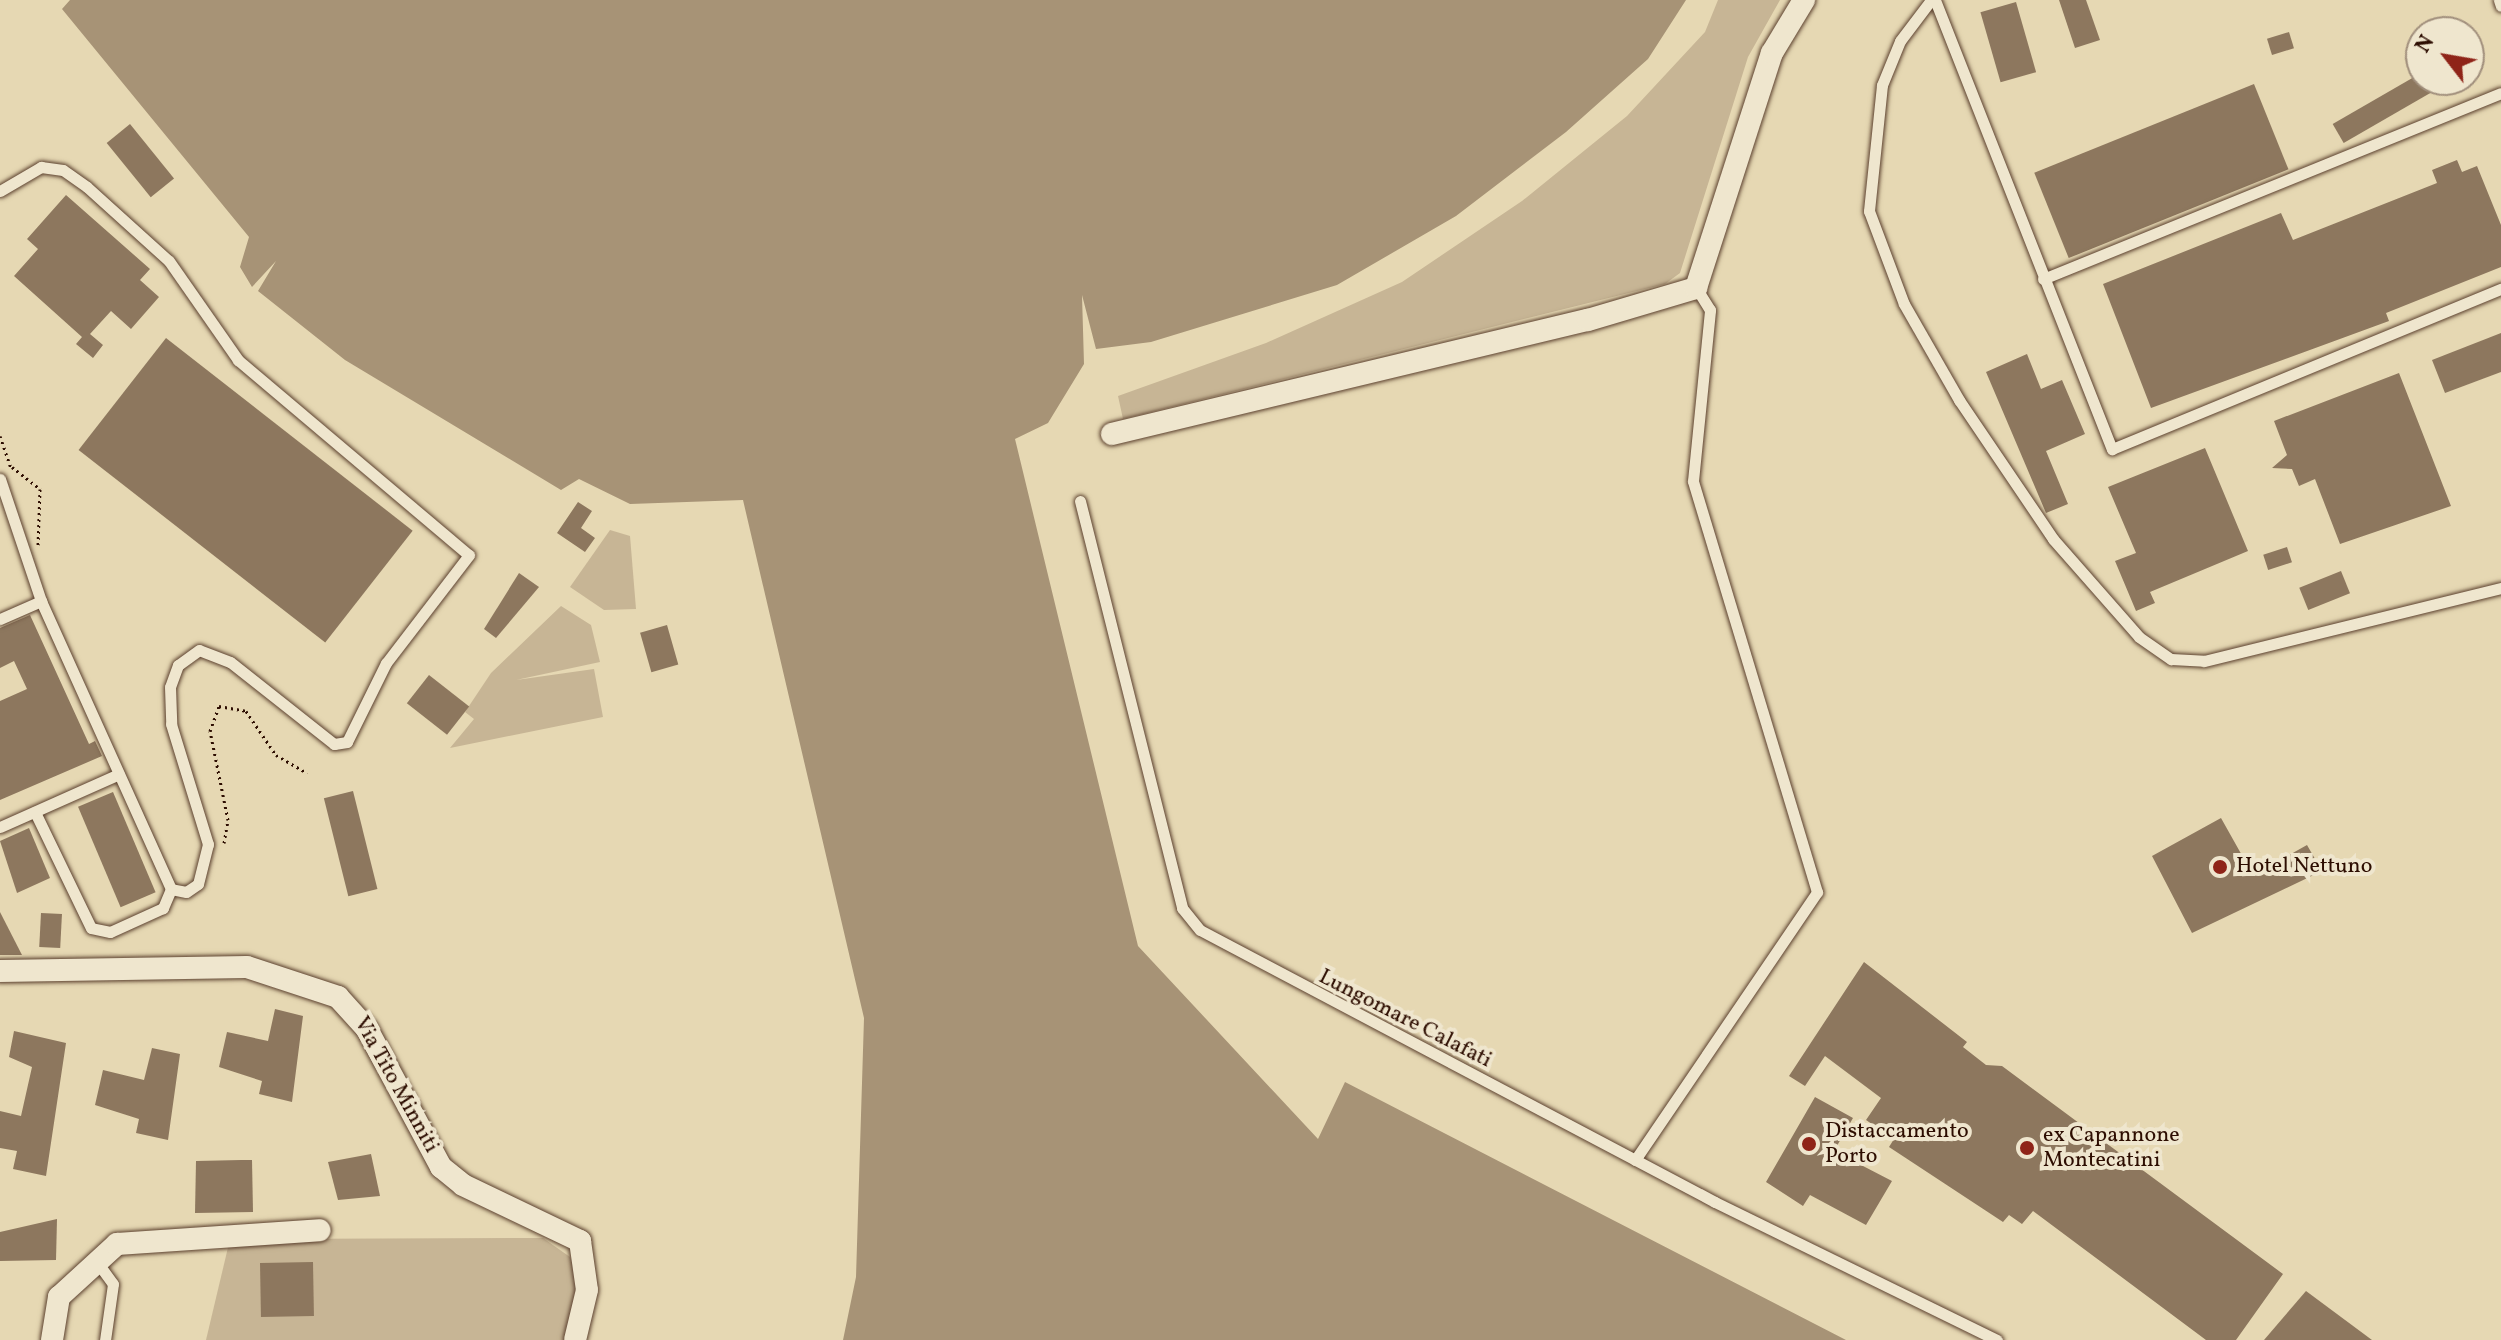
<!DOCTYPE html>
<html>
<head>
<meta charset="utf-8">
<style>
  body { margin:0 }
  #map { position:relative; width:2501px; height:1340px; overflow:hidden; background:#e6d8b3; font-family:Vollkorn,serif }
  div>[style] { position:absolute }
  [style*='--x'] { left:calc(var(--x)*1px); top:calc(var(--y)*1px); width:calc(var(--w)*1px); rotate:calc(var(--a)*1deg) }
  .green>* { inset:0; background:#c7b595 }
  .water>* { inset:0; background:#a79376 }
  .building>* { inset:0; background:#8d775e; transform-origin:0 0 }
  .path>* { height:3px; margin-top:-1.5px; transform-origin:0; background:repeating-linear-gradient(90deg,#2d0d01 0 2px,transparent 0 6px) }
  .roads { filter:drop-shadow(0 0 2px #5b402e) drop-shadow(0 0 2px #5b402e) }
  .service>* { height:11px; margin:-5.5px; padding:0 5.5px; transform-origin:5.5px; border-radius:5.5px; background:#efe6ce }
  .minor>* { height:22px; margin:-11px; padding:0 11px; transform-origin:11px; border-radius:11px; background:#efe6ce }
  .dots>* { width:22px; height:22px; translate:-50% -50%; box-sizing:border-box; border:4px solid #efe6ce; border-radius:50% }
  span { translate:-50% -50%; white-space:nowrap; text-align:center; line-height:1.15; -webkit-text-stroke:8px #efe6ce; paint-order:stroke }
  .poi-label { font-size:22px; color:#2d0d01 }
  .left { translate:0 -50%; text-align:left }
  .street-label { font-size:22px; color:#2d0d01 }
  .north { position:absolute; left:2405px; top:16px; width:80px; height:80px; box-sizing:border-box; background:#efe6ce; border:2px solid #a18f7c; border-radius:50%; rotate:301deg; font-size:22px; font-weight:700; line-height:32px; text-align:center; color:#2d0d01 }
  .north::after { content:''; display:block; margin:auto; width:28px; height:36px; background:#8f2418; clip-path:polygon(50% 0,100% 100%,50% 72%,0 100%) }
</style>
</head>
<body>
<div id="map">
  <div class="green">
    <div style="clip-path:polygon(1718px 0,1780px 0,1748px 57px,1680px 273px,1665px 284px,1123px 419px,1118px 396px,1266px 343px,1402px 282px,1522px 201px,1627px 116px,1705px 32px)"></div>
    <div style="clip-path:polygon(610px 530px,630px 536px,636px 609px,604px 610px,570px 587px)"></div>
    <div style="clip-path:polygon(561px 606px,591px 625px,600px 662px,516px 680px,594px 669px,603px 717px,450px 748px,474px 719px,465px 712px,491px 673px)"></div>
    <div style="clip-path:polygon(543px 1238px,570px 1257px,581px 1284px,569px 1340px,206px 1340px,230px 1239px)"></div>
  </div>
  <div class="water">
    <div style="clip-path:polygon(70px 0,1686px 0,1648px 59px,1566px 132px,1456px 216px,1337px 285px,1151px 342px,1096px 349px,1082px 295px,1084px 364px,1048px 423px,1015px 439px,1138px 946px,1318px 1139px,1345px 1082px,1846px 1340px,843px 1340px,856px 1277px,864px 1018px,743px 500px,630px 504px,579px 479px,561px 490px,345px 360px,258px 291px,276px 261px,252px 287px,240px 267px,249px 237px,62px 9px)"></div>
  </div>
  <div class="building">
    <div style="clip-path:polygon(2059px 0,2086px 0,2100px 40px,2075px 48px)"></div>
    <div style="left:2016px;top:2px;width:73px;height:37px;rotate:74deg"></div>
    <div style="left:2289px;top:32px;width:17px;height:23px;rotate:73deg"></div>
    <div style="left:2421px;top:73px;width:22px;height:102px;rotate:60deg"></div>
    <div style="left:2254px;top:84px;width:92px;height:237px;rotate:68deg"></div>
    <div style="left:130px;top:124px;width:70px;height:30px;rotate:51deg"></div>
    <div style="clip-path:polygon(2457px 160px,2462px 172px,2477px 166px,2501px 225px,2501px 267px,2386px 313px,2389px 321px,2151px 408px,2103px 284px,2281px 213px,2293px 240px,2437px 183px,2432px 170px)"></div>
    <div style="clip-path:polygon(66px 195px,150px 269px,140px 280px,159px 297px,131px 329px,111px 311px,90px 334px,103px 345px,93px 358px,76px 344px,82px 337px,14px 276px,38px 249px,27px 239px)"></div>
    <div style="clip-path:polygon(2501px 333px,2501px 372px,2445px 393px,2432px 360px)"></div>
    <div style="left:166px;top:338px;width:313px;height:142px;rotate:38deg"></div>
    <div style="clip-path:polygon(2027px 354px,2041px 389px,2062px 380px,2085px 434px,2046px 451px,2068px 504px,2046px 513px,1986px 372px)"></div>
    <div style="clip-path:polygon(2399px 373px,2451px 506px,2340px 544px,2315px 479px,2299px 486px,2292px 469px,2272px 468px,2287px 455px,2274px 421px)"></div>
    <div style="clip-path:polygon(2205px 448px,2248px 551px,2150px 592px,2155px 603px,2136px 611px,2115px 561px,2136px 553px,2108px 487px)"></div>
    <div style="clip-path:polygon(578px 502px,592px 511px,581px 528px,595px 538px,585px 552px,557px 533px)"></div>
    <div style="left:2287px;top:547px;width:16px;height:25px;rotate:72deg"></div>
    <div style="left:2341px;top:571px;width:24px;height:45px;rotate:68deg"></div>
    <div style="clip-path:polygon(519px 573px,539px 587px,496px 638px,484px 629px)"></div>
    <div style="clip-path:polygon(30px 615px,89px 744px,95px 741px,102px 756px,0 800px,0 701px,27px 689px,14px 661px,0 668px,0 628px)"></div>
    <div style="left:667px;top:625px;width:41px;height:28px;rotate:74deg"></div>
    <div style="left:429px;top:675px;width:51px;height:36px;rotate:38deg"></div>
    <div style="left:353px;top:791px;width:101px;height:30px;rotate:76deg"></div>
    <div style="left:113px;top:792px;width:109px;height:38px;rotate:67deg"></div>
    <div style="clip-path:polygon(2221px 818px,2253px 875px,2307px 845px,2322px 871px,2192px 933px,2152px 856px)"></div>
    <div style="clip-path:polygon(29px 828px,50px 878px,17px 893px,0 841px)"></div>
    <div style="clip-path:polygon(0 912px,22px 955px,0 955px)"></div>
    <div style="left:41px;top:913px;width:21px;height:34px;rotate:3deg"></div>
    <div style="clip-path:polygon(1864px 962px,1967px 1042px,1963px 1047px,1986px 1065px,2002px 1066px,2283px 1274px,2236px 1340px,2206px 1340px,2033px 1211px,2022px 1224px,2009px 1215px,2003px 1222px,1889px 1147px,1894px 1139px,1866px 1120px,1881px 1098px,1825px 1056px,1805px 1086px,1789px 1076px)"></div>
    <div style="clip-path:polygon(275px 1009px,303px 1016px,292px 1102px,259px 1094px,262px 1081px,219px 1067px,227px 1032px,268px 1041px)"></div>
    <div style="clip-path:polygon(14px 1031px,66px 1043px,46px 1176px,13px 1169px,17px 1151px,0 1148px,0 1111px,21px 1116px,32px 1067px,9px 1057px)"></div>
    <div style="clip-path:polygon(152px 1048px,180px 1054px,168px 1140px,136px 1133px,139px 1119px,95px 1105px,103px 1070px,144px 1080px)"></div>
    <div style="clip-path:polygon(1815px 1097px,1853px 1118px,1834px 1151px,1892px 1181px,1866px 1225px,1810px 1195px,1803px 1206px,1766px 1182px)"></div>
    <div style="clip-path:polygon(371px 1154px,380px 1196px,338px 1200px,328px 1162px)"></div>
    <div style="clip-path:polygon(241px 1160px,252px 1160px,253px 1212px,195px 1213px,196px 1161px)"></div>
    <div style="clip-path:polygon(57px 1219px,56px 1260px,0 1261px,0 1232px)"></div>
    <div style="left:313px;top:1262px;width:54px;height:53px;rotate:89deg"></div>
    <div style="clip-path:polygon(2306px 1291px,2372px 1340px,2264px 1340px)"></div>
  </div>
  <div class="path">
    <div style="--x:0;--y:436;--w:34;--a:71"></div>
    <div style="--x:12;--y:467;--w:36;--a:38"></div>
    <div style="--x:40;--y:489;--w:56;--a:92"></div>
    <div style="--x:224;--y:843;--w:23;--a:-80"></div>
    <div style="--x:228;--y:820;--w:91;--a:-101.4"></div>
    <div style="--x:210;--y:731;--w:27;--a:-70"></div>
    <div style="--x:219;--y:706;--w:27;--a:10"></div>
    <div style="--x:246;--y:711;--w:53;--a:55.7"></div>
    <div style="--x:276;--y:755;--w:36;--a:30"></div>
  </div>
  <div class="roads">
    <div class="service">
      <div style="--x:1931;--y:0;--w:51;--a:127.1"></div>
      <div style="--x:1900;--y:41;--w:48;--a:112.2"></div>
      <div style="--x:1882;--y:85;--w:127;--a:95.9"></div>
      <div style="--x:1869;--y:211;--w:99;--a:69.4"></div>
      <div style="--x:1904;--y:304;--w:111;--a:60.2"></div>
      <div style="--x:1959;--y:400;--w:168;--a:55.9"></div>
      <div style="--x:2053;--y:539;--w:130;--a:48.7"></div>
      <div style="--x:2139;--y:637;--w:39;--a:35"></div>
      <div style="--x:2171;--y:659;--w:33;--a:3"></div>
      <div style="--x:2204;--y:661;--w:306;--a:-13.8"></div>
      <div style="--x:1935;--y:0;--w:483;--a:68.5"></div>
      <div style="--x:2112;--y:449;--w:421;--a:-22.4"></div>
      <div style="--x:2499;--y:0;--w:6;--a:72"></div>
      <div style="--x:0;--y:191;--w:48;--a:-30.3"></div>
      <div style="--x:41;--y:167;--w:22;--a:8"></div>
      <div style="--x:63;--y:170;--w:29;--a:35"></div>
      <div style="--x:87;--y:187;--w:110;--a:42.1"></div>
      <div style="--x:169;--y:261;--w:121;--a:55.1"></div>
      <div style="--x:238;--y:360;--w:302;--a:40.2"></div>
      <div style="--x:469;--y:555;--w:136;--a:127.5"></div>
      <div style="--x:386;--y:663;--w:88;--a:116.3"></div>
      <div style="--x:347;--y:742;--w:13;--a:171"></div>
      <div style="--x:334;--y:744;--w:132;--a:-141.7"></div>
      <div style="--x:230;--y:662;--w:33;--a:-159"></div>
      <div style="--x:199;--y:650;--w:26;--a:144"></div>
      <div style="--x:178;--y:665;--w:23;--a:110"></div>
      <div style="--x:170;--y:687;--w:37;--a:88"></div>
      <div style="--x:171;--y:724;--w:126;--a:72.9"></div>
      <div style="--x:208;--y:844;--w:41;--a:104"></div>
      <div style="--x:198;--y:884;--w:14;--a:146"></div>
      <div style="--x:186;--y:892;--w:15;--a:-169"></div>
      <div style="--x:2043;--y:279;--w:494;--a:-22.1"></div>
      <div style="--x:0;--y:479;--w:129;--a:71.4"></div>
      <div style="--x:41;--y:601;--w:316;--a:65.7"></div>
      <div style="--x:171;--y:889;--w:21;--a:113"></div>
      <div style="--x:163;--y:908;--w:58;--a:155.6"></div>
      <div style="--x:110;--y:932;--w:19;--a:-168"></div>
      <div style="--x:91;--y:928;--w:129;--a:-115.8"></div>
      <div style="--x:1080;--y:501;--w:420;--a:75.9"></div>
      <div style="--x:1182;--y:908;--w:28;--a:51"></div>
      <div style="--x:1200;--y:930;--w:582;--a:27.84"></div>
      <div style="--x:1715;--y:1202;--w:314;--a:26.1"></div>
      <div style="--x:0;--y:619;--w:45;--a:-23.7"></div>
      <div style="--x:0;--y:827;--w:130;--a:-24"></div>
      <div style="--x:1635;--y:1160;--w:324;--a:-55.8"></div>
      <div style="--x:1817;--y:892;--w:429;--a:-106.8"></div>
      <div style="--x:1693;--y:481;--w:172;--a:-84.3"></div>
      <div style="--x:1710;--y:310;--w:26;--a:-122"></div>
      <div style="--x:97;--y:1262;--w:27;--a:54"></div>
      <div style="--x:113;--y:1284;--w:57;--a:98.1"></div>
    </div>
    <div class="minor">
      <div style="--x:1112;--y:434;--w:489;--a:-13.5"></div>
      <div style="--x:1588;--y:320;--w:113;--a:-16.5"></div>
      <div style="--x:1696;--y:288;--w:247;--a:-72.1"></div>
      <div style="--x:1772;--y:53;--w:62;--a:-58.9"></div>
      <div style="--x:0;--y:971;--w:247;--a:-0.9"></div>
      <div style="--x:247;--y:967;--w:96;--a:18.2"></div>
      <div style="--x:338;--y:997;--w:43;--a:47.8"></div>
      <div style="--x:367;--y:1029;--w:157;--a:61.8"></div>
      <div style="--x:441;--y:1167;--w:28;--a:39"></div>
      <div style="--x:463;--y:1185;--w:130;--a:25.6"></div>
      <div style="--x:580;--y:1241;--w:49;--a:81.9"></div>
      <div style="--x:587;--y:1290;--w:51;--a:103.5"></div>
      <div style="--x:52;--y:1340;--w:44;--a:-80.8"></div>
      <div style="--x:59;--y:1297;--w:79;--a:-42.4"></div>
      <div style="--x:117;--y:1244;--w:203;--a:-3.9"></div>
    </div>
  </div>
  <div class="dots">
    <div style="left:2220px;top:867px;background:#8f2418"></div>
    <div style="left:1809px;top:1144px;background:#8f2418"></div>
    <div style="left:2027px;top:1148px;background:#8f2418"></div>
  </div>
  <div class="poi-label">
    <span class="left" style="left:2236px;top:867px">Hotel Nettuno</span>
    <span class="left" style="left:1825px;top:1144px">Distaccamento<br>Porto</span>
    <span class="left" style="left:2043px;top:1148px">ex Capannone<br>Montecatini</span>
  </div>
  <div class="street-label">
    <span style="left:1405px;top:1019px;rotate:27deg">Lungomare Calafati</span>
    <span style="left:396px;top:1085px;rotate:61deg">Via Tito Minniti</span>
  </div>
  <div class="north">N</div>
</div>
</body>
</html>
